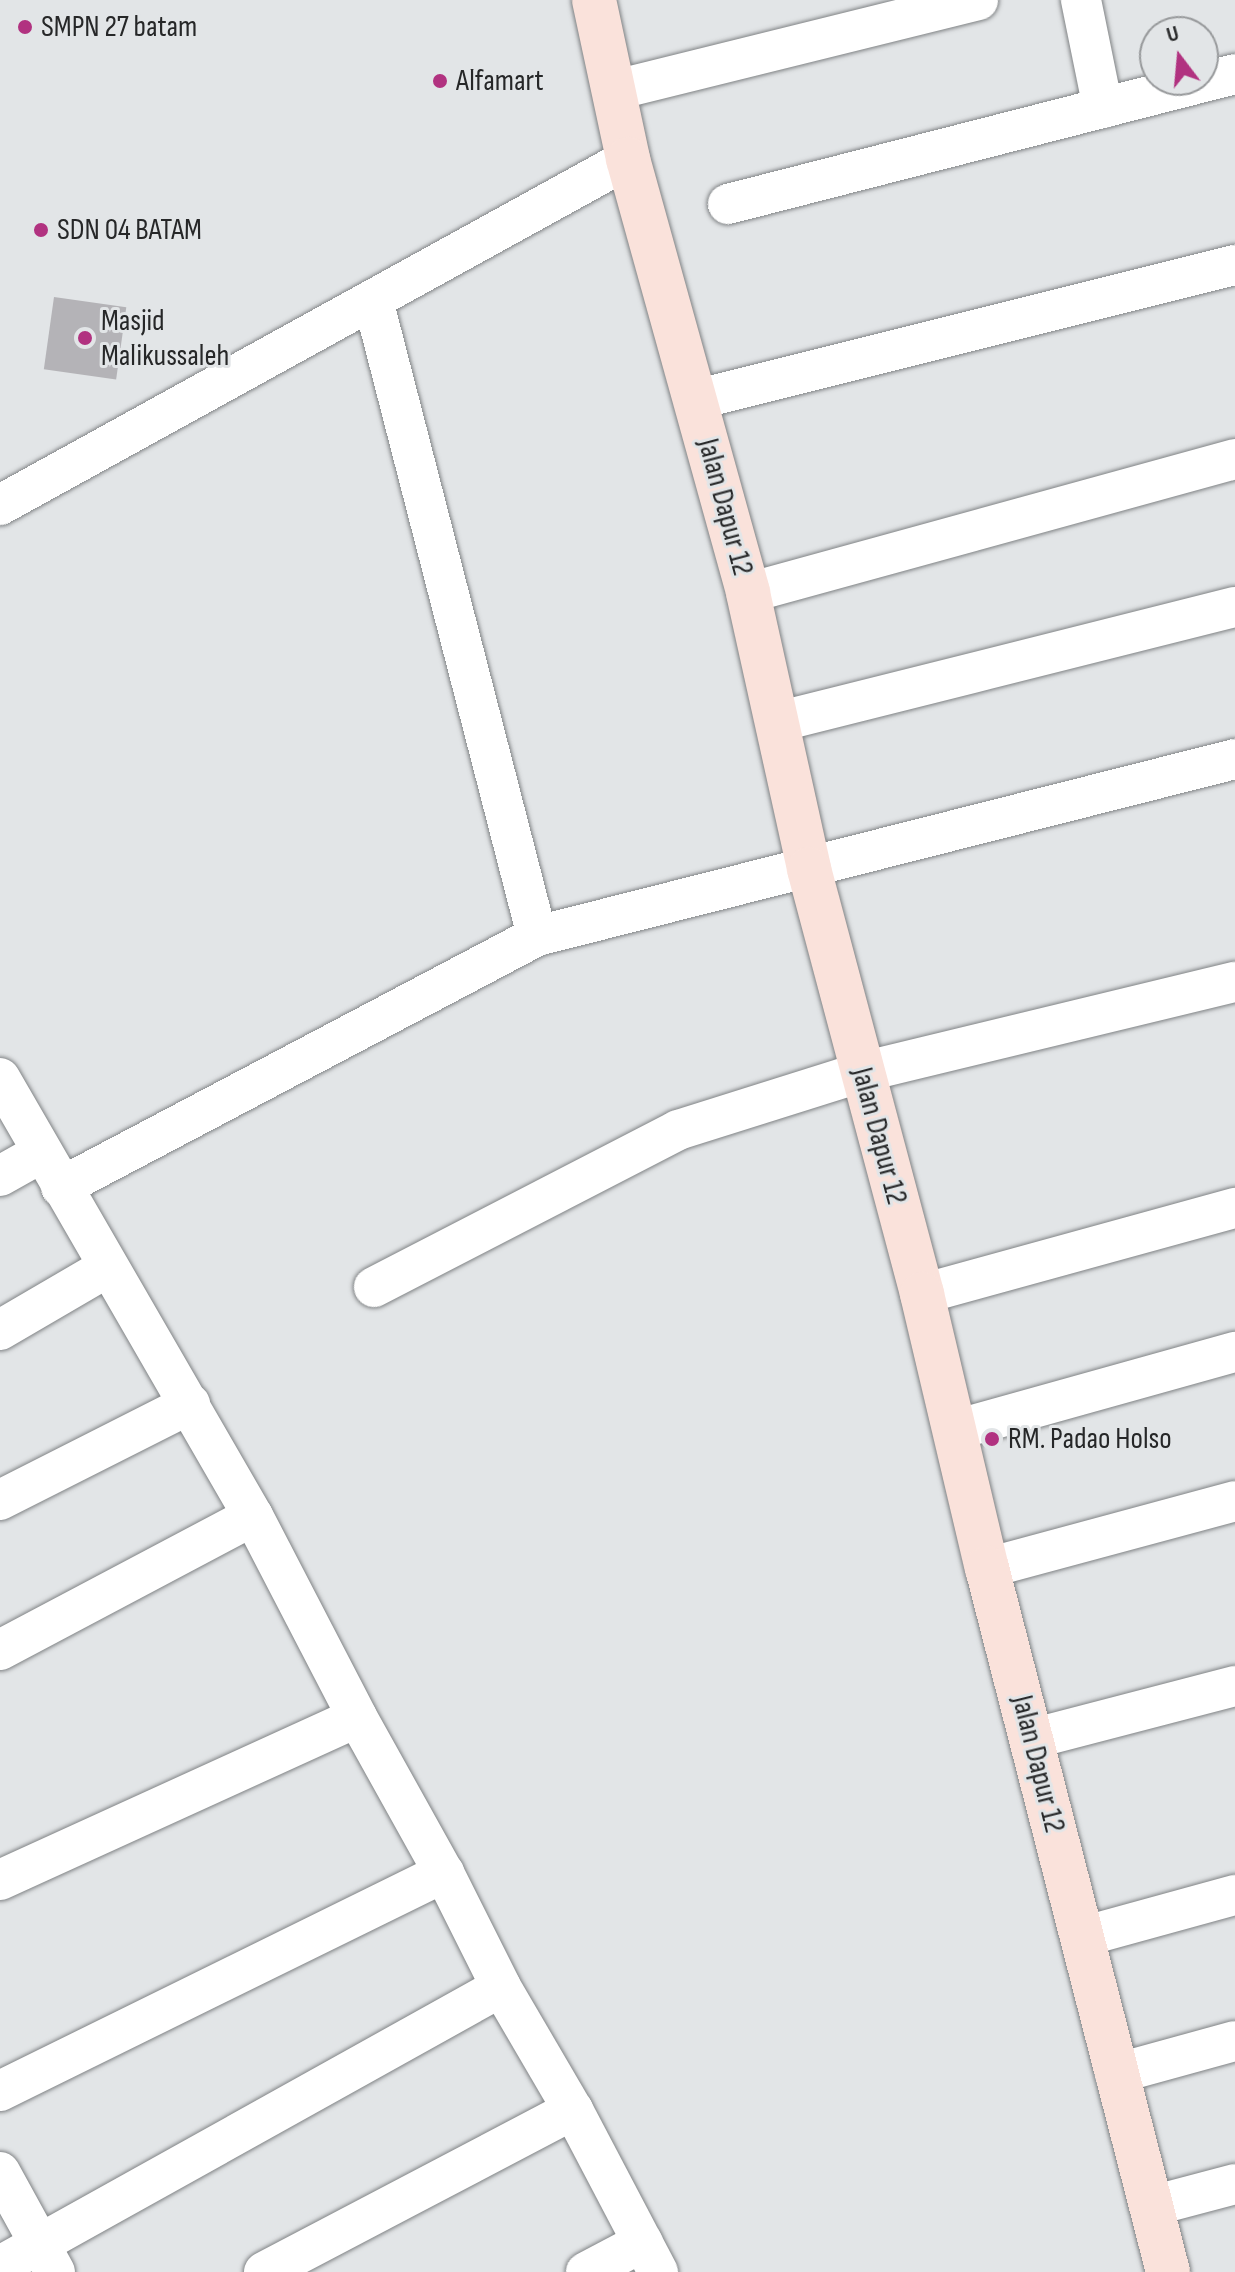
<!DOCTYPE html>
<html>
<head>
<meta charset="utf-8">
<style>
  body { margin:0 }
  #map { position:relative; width:1235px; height:2272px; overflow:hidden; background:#e2e5e7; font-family:"Sofia Sans Condensed",sans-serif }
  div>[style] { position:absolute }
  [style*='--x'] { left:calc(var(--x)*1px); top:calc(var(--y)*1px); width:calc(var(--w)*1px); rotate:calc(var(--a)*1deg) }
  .building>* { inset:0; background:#b4b3b7; transform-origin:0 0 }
  .roads { filter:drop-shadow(0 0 2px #808385) drop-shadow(0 0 2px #808385) }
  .street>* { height:40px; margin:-20px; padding:0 20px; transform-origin:20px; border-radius:20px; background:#fff }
  .secondary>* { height:44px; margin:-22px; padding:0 22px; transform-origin:22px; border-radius:22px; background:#fae2db }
  .dots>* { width:22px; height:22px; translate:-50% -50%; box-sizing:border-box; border:4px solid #e2e5e7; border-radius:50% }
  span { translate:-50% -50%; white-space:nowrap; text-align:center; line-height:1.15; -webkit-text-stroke:6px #e2e5e7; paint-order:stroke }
  .poi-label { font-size:30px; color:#262728 }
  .left { translate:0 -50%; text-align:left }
  .street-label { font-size:30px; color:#262728 }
  .north { position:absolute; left:1139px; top:16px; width:80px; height:80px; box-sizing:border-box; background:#e2e5e7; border:2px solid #97999b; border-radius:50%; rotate:344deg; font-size:22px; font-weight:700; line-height:32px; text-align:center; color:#262728 }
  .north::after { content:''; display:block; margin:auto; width:28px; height:36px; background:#b13280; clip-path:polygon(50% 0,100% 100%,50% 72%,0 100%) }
</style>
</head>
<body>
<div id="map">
  <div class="building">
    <div style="left:54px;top:297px;width:73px;height:73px;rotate:8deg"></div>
  </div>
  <div class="roads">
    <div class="street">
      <div style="--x:1081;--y:0;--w:110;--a:78.5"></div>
      <div style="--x:615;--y:90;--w:374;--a:-13.9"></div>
      <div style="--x:728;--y:204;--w:523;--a:-14.38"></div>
      <div style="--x:373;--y:300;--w:657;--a:75.54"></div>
      <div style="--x:695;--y:400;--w:557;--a:-14.04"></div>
      <div style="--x:0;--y:505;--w:717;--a:-28.85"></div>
      <div style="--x:748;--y:593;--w:505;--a:-15.38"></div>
      <div style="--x:777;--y:722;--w:472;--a:-14.1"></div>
      <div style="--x:0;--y:1078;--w:506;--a:59.99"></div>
      <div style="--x:253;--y:1516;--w:226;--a:62.6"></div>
      <div style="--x:357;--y:1717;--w:179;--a:60.9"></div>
      <div style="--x:444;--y:1873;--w:127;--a:63.4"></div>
      <div style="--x:501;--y:1987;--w:143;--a:59.7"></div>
      <div style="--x:573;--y:2110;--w:183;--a:62.3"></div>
      <div style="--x:0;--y:1176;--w:47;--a:-29.3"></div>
      <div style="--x:61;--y:1187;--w:538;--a:-27.8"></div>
      <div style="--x:537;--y:936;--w:720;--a:-14.23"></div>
      <div style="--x:374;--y:1287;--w:342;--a:-27.3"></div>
      <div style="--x:678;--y:1130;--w:193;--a:-17.5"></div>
      <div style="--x:862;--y:1072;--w:384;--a:-13.6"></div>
      <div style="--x:922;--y:1294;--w:325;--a:-15.4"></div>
      <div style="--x:0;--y:1330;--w:125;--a:-30.3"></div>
      <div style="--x:955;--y:1430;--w:291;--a:-15.6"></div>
      <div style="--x:0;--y:1500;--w:213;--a:-26.8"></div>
      <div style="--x:987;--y:1568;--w:257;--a:-15.1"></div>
      <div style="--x:0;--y:1650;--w:286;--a:-27.9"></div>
      <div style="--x:1031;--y:1739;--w:211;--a:-14.6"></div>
      <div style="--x:0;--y:1880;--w:392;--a:-24.5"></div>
      <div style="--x:1082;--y:1937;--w:159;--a:-15.4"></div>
      <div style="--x:1115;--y:2074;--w:124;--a:-15.4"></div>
      <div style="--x:0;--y:2091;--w:495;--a:-26.2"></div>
      <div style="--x:0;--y:2172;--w:114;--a:61.2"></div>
      <div style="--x:1152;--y:2206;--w:86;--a:-14.8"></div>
      <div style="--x:0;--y:2266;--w:573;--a:-29.11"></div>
      <div style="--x:264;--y:2272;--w:349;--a:-27.7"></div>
      <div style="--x:586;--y:2272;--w:64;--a:-27.8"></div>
    </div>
    <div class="secondary">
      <div style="--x:594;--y:0;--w:163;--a:77.9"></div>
      <div style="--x:628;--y:159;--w:450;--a:74.5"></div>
      <div style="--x:748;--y:593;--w:283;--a:77.5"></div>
      <div style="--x:809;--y:869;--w:440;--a:75.1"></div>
      <div style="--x:922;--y:1294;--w:282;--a:76.7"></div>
      <div style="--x:987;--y:1568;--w:727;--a:75.58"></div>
    </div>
  </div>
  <div class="dots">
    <div style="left:25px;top:27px;background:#b13280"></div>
    <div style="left:440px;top:81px;background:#b13280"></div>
    <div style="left:41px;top:230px;background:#b13280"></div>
    <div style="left:85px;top:338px;background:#b13280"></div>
    <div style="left:992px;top:1439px;background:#b13280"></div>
  </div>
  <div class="poi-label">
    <span class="left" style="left:41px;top:27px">SMPN 27 batam</span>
    <span class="left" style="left:456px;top:81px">Alfamart</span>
    <span class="left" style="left:57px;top:230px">SDN 04 BATAM</span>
    <span class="left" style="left:101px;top:338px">Masjid<br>Malikussaleh</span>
    <span class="left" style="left:1008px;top:1439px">RM. Padao Holso</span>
  </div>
  <div class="street-label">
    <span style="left:725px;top:507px;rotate:75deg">Jalan Dapur 12</span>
    <span style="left:879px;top:1136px;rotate:75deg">Jalan Dapur 12</span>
    <span style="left:1038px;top:1764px;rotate:76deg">Jalan Dapur 12</span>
  </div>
  <div class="north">U</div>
</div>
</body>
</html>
